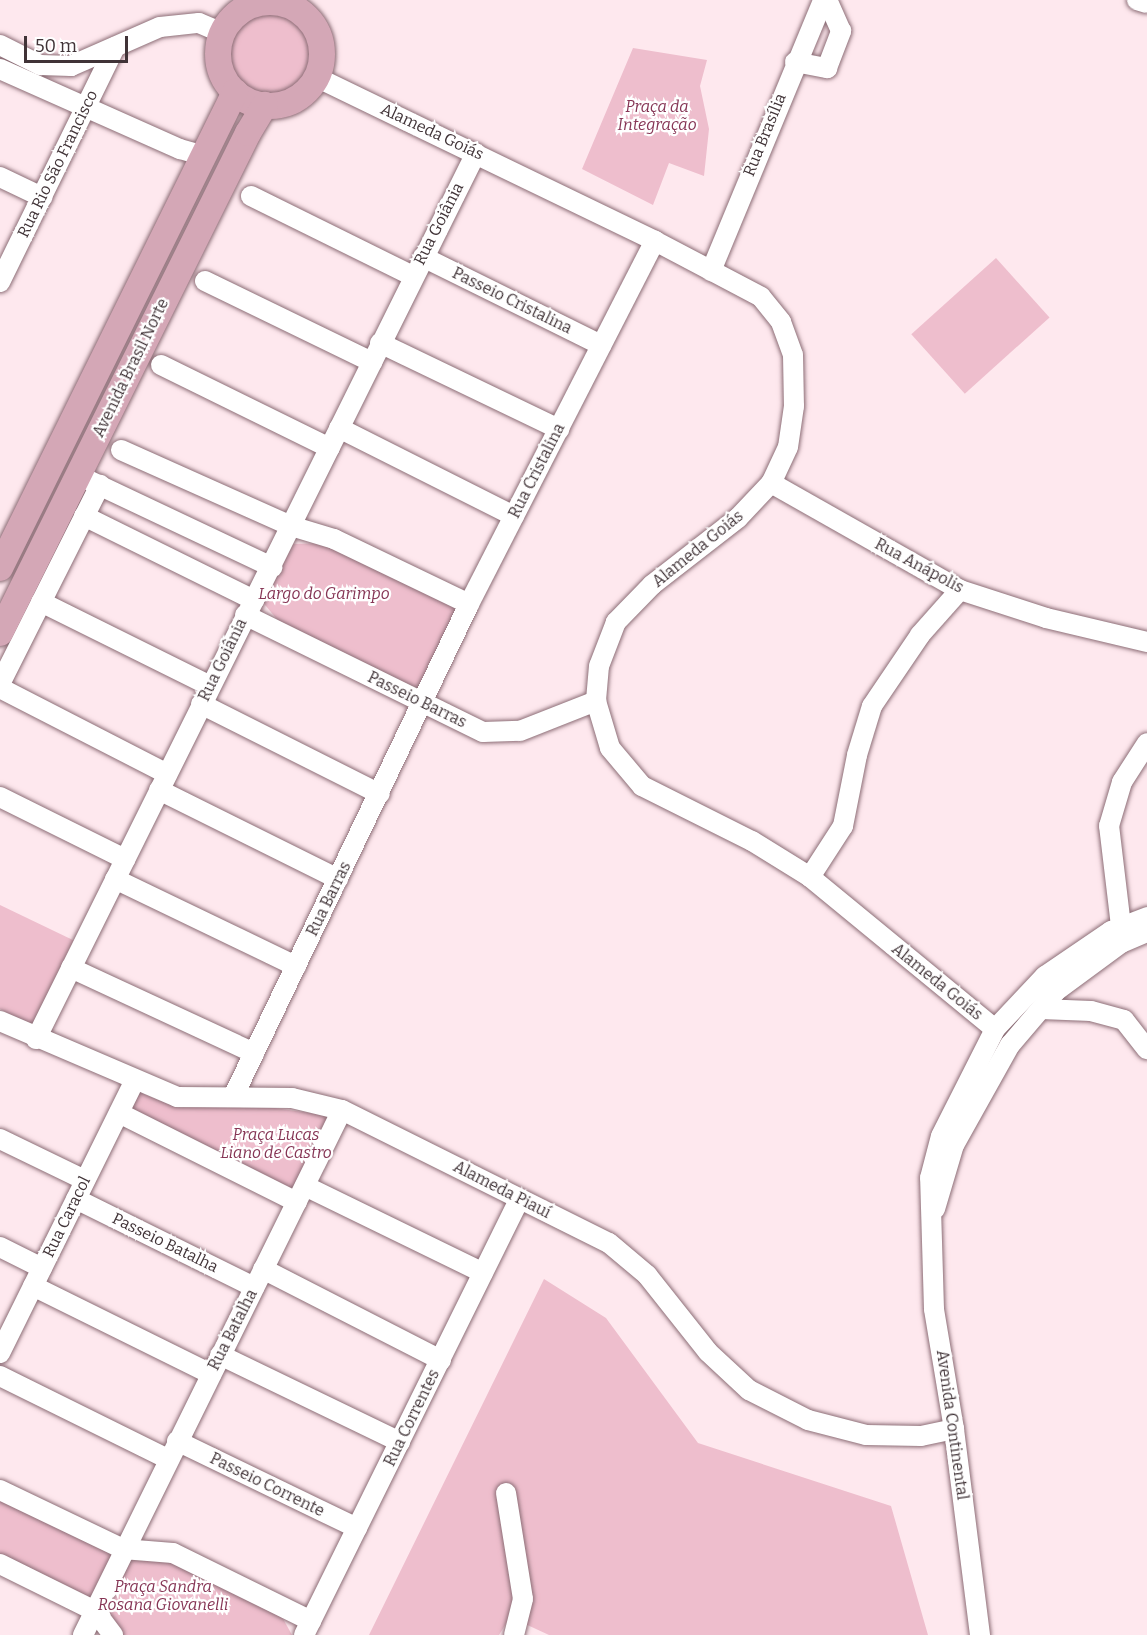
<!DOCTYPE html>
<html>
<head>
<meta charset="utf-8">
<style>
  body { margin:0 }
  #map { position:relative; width:1147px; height:1635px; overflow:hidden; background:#fee8ee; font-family:Bitter,serif }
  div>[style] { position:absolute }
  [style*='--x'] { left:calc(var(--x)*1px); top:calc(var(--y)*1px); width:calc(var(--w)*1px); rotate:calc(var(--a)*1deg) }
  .green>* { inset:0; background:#eebecd; transform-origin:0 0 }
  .round { border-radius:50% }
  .roads { filter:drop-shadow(0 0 2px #8c6d76) drop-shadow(0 0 2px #8c6d76) }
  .minor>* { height:20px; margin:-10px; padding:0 10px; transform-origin:10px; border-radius:10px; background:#fff }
  .major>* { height:26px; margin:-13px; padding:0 13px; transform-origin:13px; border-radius:13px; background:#d4a7b6 }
  .major>.ring { margin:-13px; padding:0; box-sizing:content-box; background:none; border:26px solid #d4a7b6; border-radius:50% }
  span { translate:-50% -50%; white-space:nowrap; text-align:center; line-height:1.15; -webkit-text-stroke:4.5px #fff; paint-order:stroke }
  .park-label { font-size:16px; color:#863555; font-style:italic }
  .street-label { font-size:16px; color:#403337 }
  .scale { position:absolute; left:24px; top:36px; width:104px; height:27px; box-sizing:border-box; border:3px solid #403337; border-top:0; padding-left:8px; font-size:18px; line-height:21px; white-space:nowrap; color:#403337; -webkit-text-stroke:4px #fff; paint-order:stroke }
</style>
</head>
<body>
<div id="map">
  <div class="green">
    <div class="round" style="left:229px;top:11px;width:84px;height:84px"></div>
    <div style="clip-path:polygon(633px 48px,707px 60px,700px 86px,709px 129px,704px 176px,669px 163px,653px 205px,582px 169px)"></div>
    <div style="left:996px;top:258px;width:80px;height:114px;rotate:48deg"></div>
    <div style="clip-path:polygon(333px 543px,463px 607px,419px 694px,285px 629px,261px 600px,289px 544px)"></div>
    <div style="clip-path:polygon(0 905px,77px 942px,32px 1027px,0 1009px)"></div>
    <div style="clip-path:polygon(136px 1091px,178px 1108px,253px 1105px,332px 1116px,293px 1193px,126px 1112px)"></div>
    <div style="clip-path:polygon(544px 1279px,606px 1318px,698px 1443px,891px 1506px,928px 1635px,549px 1635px,510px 1617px,499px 1635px,369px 1635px)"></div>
    <div style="clip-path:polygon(0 1495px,117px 1552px,91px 1603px,0 1558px)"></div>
    <div style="clip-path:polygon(126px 1556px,171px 1557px,281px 1615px,292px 1635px,120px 1635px,102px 1609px)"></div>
  </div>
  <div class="roads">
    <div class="minor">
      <div style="--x:1137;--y:0;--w:10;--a:17"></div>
      <div style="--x:0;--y:45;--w:45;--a:26.6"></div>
      <div style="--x:40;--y:65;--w:31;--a:2"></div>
      <div style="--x:71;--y:66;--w:97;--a:-23.7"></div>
      <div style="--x:160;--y:27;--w:39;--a:-6"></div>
      <div style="--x:199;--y:23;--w:25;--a:23"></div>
      <div style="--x:795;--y:62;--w:33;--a:11"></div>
      <div style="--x:827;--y:68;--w:40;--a:-69"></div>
      <div style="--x:841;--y:31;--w:34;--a:-114"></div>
      <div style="--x:0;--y:69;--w:197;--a:24"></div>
      <div style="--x:180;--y:149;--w:25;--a:16"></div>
      <div style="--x:316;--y:77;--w:377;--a:25.8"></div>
      <div style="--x:655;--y:241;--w:120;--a:27.8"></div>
      <div style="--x:761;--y:297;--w:32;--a:51"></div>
      <div style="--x:781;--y:322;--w:35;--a:70"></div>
      <div style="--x:793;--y:355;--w:51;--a:88.9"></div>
      <div style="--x:794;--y:406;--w:41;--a:98.3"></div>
      <div style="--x:788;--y:447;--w:40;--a:115"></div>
      <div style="--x:771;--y:483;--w:48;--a:133.3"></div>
      <div style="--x:738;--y:518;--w:109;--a:142.1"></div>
      <div style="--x:652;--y:585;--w:52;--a:134.2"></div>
      <div style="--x:616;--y:622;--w:47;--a:111.1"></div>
      <div style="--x:599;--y:666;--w:35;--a:95"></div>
      <div style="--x:596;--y:701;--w:49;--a:73.4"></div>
      <div style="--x:610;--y:748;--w:50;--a:49.9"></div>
      <div style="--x:642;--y:786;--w:123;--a:26.6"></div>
      <div style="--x:752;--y:841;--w:68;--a:31.8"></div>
      <div style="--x:810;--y:877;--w:239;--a:39.4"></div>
      <div style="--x:0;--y:177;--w:47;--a:25.5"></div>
      <div style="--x:251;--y:196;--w:181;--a:26.3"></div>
      <div style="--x:423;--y:257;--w:199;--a:26.3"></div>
      <div style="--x:711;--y:271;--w:293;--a:-67.5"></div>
      <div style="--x:205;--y:281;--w:186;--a:25.9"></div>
      <div style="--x:0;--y:282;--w:262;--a:-63.9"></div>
      <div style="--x:380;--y:343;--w:199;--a:25.7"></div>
      <div style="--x:161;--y:365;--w:188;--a:26.2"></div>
      <div style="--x:339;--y:428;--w:196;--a:26.7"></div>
      <div style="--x:121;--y:450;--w:186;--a:24.1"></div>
      <div style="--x:291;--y:526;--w:45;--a:16.8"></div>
      <div style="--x:334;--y:539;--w:150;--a:25.7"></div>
      <div style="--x:88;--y:480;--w:204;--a:25.3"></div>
      <div style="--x:771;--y:483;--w:217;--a:29.5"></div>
      <div style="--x:960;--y:590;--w:90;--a:18"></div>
      <div style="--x:1046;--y:618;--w:104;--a:13.4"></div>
      <div style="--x:84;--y:516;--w:190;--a:26.3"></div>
      <div style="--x:41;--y:602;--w:189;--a:26.4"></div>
      <div style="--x:245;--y:615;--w:265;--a:26.2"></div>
      <div style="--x:483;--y:732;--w:37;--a:-2"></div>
      <div style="--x:520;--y:731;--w:82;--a:-21.5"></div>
      <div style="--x:0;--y:684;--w:223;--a:-63.3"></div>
      <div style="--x:0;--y:688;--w:188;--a:27.2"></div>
      <div style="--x:201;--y:704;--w:200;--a:26.7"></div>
      <div style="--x:159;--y:790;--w:200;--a:26.4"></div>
      <div style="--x:0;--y:797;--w:140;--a:26.4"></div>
      <div style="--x:810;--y:877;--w:61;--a:-57.1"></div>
      <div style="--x:843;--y:826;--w:72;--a:-78.8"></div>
      <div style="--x:857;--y:755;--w:51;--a:-73"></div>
      <div style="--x:872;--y:706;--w:86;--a:-55.9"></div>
      <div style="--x:920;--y:635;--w:60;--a:-48.4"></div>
      <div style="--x:115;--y:879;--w:201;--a:25.7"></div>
      <div style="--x:1121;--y:926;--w:101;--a:-96.8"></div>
      <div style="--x:1109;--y:826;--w:46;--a:-73.5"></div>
      <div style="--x:1122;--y:782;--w:46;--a:-57.3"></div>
      <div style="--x:71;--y:968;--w:202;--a:24.9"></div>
      <div style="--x:1041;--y:1009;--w:50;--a:2.3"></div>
      <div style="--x:1091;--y:1011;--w:34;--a:15"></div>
      <div style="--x:1124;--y:1020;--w:37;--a:52"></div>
      <div style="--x:0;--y:1021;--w:193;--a:23.2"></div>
      <div style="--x:177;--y:1097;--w:115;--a:0.5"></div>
      <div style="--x:292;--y:1098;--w:51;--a:13.5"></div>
      <div style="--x:342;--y:1110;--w:298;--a:26.5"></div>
      <div style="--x:609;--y:1243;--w:50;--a:40.1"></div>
      <div style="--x:647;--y:1275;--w:98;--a:51.6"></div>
      <div style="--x:708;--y:1352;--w:56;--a:42.8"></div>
      <div style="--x:749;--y:1390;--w:66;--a:27"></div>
      <div style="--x:808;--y:1420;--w:60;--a:14.5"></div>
      <div style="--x:866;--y:1435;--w:55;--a:1"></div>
      <div style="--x:921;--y:1436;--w:34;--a:-12"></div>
      <div style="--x:36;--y:1039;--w:989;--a:-63.59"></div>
      <div style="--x:234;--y:1095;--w:544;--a:-64.42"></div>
      <div style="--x:469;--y:604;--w:408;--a:-62.9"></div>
      <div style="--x:119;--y:1113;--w:199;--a:26.6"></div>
      <div style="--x:0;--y:1139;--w:94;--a:25.8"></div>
      <div style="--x:305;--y:1186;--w:198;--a:26"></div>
      <div style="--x:76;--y:1199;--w:199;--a:26.3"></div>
      <div style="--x:935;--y:1209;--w:67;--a:-73.5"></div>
      <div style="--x:954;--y:1145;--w:115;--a:-60.8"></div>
      <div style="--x:1010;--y:1045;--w:71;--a:-49.6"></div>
      <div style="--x:1056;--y:991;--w:81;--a:-36.4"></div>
      <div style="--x:1121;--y:943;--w:28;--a:-23"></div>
      <div style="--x:0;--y:1247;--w:47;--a:26.6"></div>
      <div style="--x:263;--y:1269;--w:200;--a:27.1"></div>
      <div style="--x:33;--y:1286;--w:199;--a:26.3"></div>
      <div style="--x:0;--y:1353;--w:305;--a:-63.7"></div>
      <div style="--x:220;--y:1355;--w:200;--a:25.8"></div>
      <div style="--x:0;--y:1376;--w:187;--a:26.3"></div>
      <div style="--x:177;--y:1441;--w:200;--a:25.8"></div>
      <div style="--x:0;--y:1490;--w:136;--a:25.6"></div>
      <div style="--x:123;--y:1549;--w:50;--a:4.6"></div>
      <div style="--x:173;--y:1553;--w:154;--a:26.2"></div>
      <div style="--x:506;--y:1493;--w:107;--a:80.9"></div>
      <div style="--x:523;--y:1599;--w:37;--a:104"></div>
      <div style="--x:0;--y:1564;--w:106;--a:26.3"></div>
      <div style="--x:95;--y:1611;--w:30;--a:53"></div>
      <div style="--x:83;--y:1635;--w:585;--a:-63.74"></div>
      <div style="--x:304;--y:1635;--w:485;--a:-63.7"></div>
      <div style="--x:980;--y:1635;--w:208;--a:-97.2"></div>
      <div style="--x:954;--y:1429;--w:122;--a:-99.5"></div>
      <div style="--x:934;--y:1309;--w:131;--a:-91.7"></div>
      <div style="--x:930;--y:1178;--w:43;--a:-75.3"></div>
      <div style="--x:941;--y:1136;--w:120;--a:-63.2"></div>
      <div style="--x:995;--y:1029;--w:73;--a:-46.7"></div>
      <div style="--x:1045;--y:976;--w:80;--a:-34.3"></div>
      <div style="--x:1111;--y:931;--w:39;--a:-21"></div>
    </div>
    <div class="major">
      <div class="ring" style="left:218px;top:2px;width:78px;height:78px"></div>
      <div style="--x:0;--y:568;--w:531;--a:-63.72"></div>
      <div style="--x:0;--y:633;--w:558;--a:-63.62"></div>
      <div style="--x:248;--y:133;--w:33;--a:-59"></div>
    </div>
  </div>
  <div class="park-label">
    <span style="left:657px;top:116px">Praça da<br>Integração</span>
    <span style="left:324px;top:594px">Largo do Garimpo</span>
    <span style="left:276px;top:1144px">Praça Lucas<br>Liano de Castro</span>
    <span style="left:163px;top:1596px">Praça Sandra<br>Rosana Giovanelli</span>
  </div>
  <div class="street-label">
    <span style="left:432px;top:132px;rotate:25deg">Alameda Goiás</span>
    <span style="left:765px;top:135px;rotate:-68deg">Rua Brasília</span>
    <span style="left:58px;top:164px;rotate:-64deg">Rua Rio São Francisco</span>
    <span style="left:439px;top:224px;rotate:-63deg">Rua Goiânia</span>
    <span style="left:512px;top:301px;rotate:26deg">Passeio Cristalina</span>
    <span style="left:131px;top:368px;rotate:-64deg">Avenida Brasil Norte</span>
    <span style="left:537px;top:471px;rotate:-63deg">Rua Cristalina</span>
    <span style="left:698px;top:549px;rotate:-39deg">Alameda Goiás</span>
    <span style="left:919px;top:566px;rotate:28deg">Rua Anápolis</span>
    <span style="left:223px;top:660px;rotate:-64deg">Rua Goiânia</span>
    <span style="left:417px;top:700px;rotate:26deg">Passeio Barras</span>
    <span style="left:329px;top:899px;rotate:-64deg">Rua Barras</span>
    <span style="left:937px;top:982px;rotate:39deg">Alameda Goiás</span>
    <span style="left:502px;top:1190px;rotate:27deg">Alameda Piauí</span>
    <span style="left:67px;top:1217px;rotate:-64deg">Rua Caracol</span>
    <span style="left:165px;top:1243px;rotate:26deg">Passeio Batalha</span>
    <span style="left:233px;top:1330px;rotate:-63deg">Rua Batalha</span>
    <span style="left:412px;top:1418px;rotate:-64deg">Rua Correntes</span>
    <span style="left:952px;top:1425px;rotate:82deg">Avenida Continental</span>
    <span style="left:267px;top:1485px;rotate:26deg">Passeio Corrente</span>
  </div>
  <div class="scale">50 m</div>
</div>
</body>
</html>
